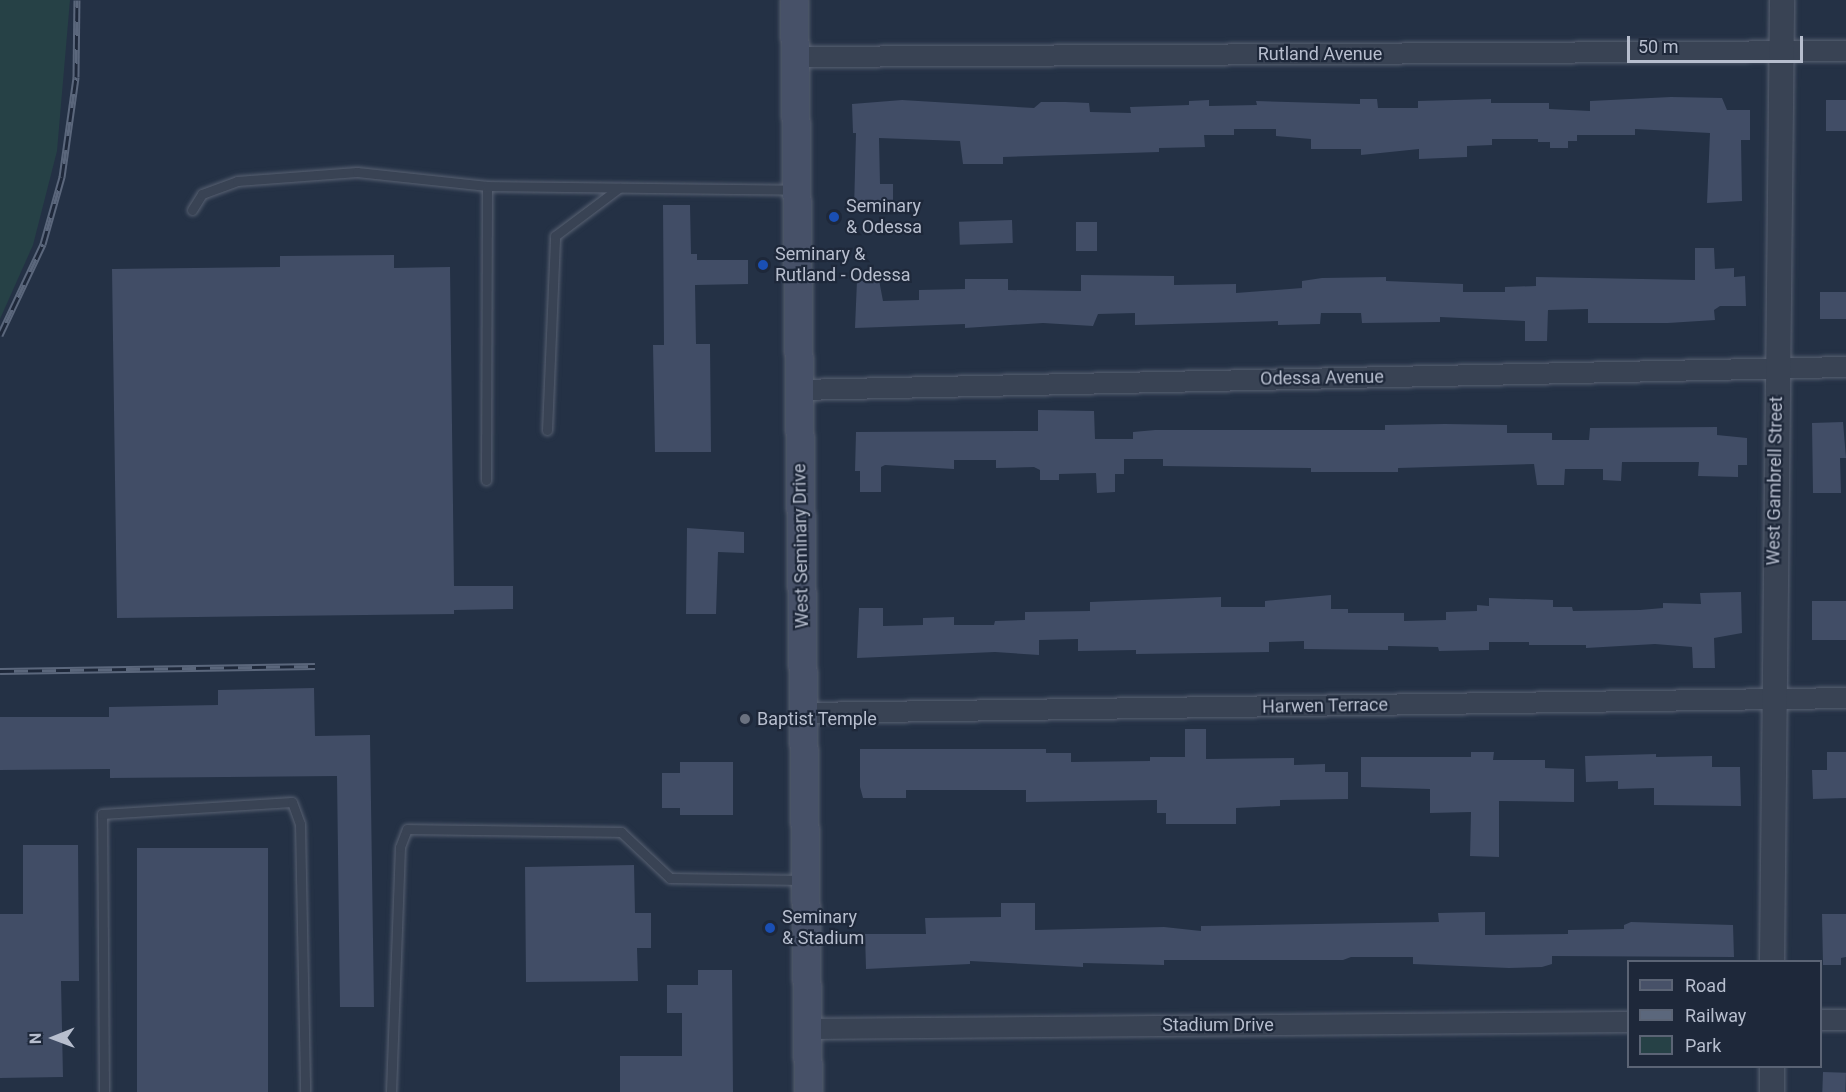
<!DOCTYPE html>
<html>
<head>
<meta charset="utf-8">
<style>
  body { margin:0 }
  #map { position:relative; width:1846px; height:1092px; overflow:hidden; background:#243145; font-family:Roboto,sans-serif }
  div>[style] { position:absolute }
  .green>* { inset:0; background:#264146 }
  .building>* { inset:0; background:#414d66; transform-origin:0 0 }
  .roads { filter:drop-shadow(0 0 2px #586172) drop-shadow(0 0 2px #586172) }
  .service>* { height:9px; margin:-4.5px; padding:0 4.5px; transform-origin:4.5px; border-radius:4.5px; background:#394354 }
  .minor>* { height:20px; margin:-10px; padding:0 10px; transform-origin:10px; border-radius:10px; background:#394354 }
  .tertiary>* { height:24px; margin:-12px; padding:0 12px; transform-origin:12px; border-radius:12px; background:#394354 }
  .secondary>* { height:27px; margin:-13.5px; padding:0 13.5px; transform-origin:13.5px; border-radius:13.5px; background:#475168 }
  .rail>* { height:7px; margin-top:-3.5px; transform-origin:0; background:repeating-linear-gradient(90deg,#1e283a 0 14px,#5b677c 0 28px); box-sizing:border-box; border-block:2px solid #5b677c }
  .dots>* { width:16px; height:16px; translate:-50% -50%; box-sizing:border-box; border:3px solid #1e283a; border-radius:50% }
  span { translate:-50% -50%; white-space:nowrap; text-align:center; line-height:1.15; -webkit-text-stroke:4.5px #1e283a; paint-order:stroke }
  .street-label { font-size:18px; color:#b7bece }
  .poi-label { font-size:18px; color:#b7bece }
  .left { translate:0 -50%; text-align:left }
  .legend { position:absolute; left:1627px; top:960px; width:195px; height:108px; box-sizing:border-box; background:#1e283a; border:2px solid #5b6475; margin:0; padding:8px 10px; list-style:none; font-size:18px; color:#b7bece }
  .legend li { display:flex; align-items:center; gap:12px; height:30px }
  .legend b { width:30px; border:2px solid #5b6475 }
  .north { position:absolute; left:24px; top:1008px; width:60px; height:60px; -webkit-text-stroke:4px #1e283a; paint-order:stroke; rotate:269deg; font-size:16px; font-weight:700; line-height:24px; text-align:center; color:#b7bece }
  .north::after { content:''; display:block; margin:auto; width:21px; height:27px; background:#b7bece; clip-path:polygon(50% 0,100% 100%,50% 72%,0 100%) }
  .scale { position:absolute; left:1627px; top:36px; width:176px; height:27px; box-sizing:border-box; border:3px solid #b7bece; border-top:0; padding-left:8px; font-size:18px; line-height:21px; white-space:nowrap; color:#b7bece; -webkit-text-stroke:4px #1e283a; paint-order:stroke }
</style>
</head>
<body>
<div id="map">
  <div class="green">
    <i style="clip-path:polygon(0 0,70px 0,57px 151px,33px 245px,0 319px)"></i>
  </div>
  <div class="building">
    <i style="clip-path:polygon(1671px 97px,1722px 98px,1727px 110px,1750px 110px,1750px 140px,1741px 140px,1742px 201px,1707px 203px,1710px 133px,1635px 129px,1635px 135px,1577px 135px,1577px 141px,1568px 141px,1568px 148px,1550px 148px,1550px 142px,1538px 142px,1538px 139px,1492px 139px,1492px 145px,1467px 146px,1467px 157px,1419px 159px,1419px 149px,1361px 155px,1361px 149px,1311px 149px,1311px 139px,1276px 136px,1276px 129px,1234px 129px,1234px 135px,1204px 135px,1205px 147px,1159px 148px,1159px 152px,1003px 157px,1003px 164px,963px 164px,960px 141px,879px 138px,880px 184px,893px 184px,893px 209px,854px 210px,856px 133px,853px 133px,852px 104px,902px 100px,1034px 108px,1041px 102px,1065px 102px,1089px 103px,1090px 112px,1131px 113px,1130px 107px,1189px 105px,1189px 101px,1209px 100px,1209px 106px,1257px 105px,1256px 101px,1360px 104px,1360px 99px,1377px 99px,1378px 108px,1418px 108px,1418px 101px,1491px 99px,1491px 103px,1549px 103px,1549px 109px,1590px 111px,1590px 101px)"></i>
    <i style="left:1846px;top:100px;width:31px;height:20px;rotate:90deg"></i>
    <i style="clip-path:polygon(663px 205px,690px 205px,691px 254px,697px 254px,697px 260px,748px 260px,748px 284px,695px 285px,696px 344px,710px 344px,711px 452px,655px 452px,653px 345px,664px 345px)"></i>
    <i style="left:1012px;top:220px;width:23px;height:53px;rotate:88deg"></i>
    <i style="left:1076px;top:222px;width:21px;height:29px"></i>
    <i style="clip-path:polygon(1695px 248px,1714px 248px,1715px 269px,1734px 268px,1734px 277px,1745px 276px,1746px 306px,1720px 306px,1714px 310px,1715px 320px,1668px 323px,1588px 323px,1588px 309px,1548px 310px,1547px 341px,1525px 341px,1525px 321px,1440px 317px,1440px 322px,1362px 323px,1361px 313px,1321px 313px,1320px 324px,1278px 325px,1278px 321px,1135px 325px,1135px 313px,1098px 314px,1093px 326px,1043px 323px,965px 328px,965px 324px,855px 328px,857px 280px,879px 280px,883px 301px,919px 300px,919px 290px,965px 289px,965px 279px,1008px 279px,1008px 290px,1081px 291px,1081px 275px,1174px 276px,1174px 285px,1236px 284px,1236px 293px,1302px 288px,1302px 281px,1322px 278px,1386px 277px,1386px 281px,1463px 284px,1463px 292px,1505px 292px,1505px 287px,1536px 286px,1536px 277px,1695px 280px)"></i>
    <i style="clip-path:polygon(394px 255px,394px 268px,450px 267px,454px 586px,513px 586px,513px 609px,454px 610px,454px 614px,117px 618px,112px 269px,280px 267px,280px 256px)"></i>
    <i style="left:1846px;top:292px;width:27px;height:26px;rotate:90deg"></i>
    <i style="clip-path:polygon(1038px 410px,1094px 411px,1095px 439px,1133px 439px,1133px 432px,1155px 430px,1385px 430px,1385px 425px,1445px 424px,1507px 425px,1507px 433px,1552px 433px,1552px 440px,1589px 440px,1590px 428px,1717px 427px,1717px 435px,1747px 438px,1747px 465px,1738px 465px,1738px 477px,1698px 476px,1699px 462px,1622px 462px,1621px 481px,1603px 480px,1603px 469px,1565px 469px,1564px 485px,1537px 485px,1534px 464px,1398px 468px,1398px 472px,1311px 472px,1311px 468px,1163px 466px,1163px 459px,1124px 459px,1124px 474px,1115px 474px,1115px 492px,1097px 493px,1096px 473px,1059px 474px,1059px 480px,1040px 480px,1040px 470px,1034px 467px,996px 468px,996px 460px,954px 460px,954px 469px,885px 465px,881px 467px,881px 492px,860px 492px,860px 471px,855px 471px,856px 432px,1038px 431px)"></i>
    <i style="clip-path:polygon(1843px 422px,1846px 458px,1840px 458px,1841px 493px,1813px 493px,1812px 423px)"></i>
    <i style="clip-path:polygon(687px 528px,744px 532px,744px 553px,718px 552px,716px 614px,686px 614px)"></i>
    <i style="clip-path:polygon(1741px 592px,1742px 633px,1714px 638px,1715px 668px,1693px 668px,1692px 647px,1655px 644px,1586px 648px,1586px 645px,1529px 645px,1529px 642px,1489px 642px,1489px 650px,1439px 651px,1438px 647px,1388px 646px,1388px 650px,1304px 649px,1304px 641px,1269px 642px,1269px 652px,1136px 654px,1136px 650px,1078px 651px,1078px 639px,1039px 640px,1039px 655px,995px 652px,857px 658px,859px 608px,883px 608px,883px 626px,923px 625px,923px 618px,954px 617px,954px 625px,994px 625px,995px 621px,1025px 620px,1025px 612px,1090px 611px,1090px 602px,1221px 597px,1221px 607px,1265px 607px,1265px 601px,1331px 595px,1331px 609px,1348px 609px,1348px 613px,1404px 613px,1404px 621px,1446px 620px,1446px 612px,1477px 611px,1477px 605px,1489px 606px,1489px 598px,1553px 600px,1553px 607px,1572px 607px,1573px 611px,1640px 610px,1663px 608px,1663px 603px,1701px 604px,1700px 593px)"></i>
    <i style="left:1812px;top:601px;width:34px;height:39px"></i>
    <i style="clip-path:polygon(314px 688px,315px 736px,370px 735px,374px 1007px,340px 1007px,337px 776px,110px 778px,110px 769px,0 770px,0 717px,109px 717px,109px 707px,218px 705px,218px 690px)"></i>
    <i style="clip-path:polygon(1185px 729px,1206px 729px,1206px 759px,1294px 758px,1294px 765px,1325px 764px,1325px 772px,1348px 772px,1348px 799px,1280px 800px,1280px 806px,1236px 808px,1236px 824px,1166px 824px,1166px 813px,1157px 813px,1157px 800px,1026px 802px,1026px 790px,906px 790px,906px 798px,863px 798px,860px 787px,860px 749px,1046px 749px,1046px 753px,1071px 753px,1071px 762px,1150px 761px,1150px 757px,1185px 757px)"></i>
    <i style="clip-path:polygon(1471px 752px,1494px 752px,1493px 760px,1545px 760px,1545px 768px,1574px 769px,1574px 802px,1499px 801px,1499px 857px,1470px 856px,1471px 812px,1430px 813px,1430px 789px,1361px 787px,1361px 757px,1471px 757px)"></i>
    <i style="clip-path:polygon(1827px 752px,1846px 752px,1846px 798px,1813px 799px,1812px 770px,1827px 770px)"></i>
    <i style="clip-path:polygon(1656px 754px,1656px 757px,1712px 756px,1712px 767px,1740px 767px,1741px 806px,1654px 805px,1654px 788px,1618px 789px,1618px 781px,1586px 782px,1585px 756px)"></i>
    <i style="clip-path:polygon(680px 762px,733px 762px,733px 815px,680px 815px,680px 808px,662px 808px,662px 773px,680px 773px)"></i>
    <i style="clip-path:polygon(23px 845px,78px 845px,79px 981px,61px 981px,63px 1077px,0 1078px,0 914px,23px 914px)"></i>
    <i style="left:137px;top:848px;width:131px;height:244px"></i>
    <i style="clip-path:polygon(634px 865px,635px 913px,651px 913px,651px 948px,637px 948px,638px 981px,526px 982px,525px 867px)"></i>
    <i style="clip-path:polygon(1001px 903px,1035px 903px,1035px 930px,1164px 927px,1201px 931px,1201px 926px,1439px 922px,1438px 913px,1485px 912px,1485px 935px,1568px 934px,1568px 930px,1624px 929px,1624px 925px,1631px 922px,1733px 925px,1734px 957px,1552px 956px,1552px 964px,1542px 967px,1509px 968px,1413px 964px,1413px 957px,1351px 957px,1343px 960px,1164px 960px,1164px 965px,1083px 963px,1083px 967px,970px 961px,970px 964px,866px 969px,865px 934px,926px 934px,925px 918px,1001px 917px)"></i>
    <i style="clip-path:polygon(1822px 914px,1846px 914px,1846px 957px,1841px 958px,1841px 965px,1823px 965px)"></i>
    <i style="clip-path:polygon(698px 970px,732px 970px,733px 1092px,620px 1092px,620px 1056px,682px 1056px,682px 1013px,667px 1013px,667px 985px,698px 985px)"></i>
    <i style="left:1823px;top:1072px;width:23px;height:20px;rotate:2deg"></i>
  </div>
  <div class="roads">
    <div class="service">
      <i style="left:192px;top:210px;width:19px;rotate:-58deg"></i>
      <i style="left:202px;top:194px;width:37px;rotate:-20deg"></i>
      <i style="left:237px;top:181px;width:120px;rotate:-4.3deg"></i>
      <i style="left:357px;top:172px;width:131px;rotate:6.1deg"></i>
      <i style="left:547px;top:430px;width:194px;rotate:-87.6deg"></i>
      <i style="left:555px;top:236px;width:80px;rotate:-36.9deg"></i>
      <i style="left:486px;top:480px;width:294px;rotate:-89.8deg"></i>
      <i style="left:487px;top:186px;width:307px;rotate:0.7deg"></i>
      <i style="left:104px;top:1092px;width:278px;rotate:-90.4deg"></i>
      <i style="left:102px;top:814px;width:190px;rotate:-3.6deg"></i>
      <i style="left:292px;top:802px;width:23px;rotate:70deg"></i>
      <i style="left:300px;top:824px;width:268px;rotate:88.9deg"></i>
      <i style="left:391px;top:1092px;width:245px;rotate:-87.9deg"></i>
      <i style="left:400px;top:847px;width:19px;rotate:-69deg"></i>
      <i style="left:407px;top:829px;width:214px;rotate:0.8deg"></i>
      <i style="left:621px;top:832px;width:67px;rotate:43.2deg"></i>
      <i style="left:670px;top:878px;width:133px;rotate:0.9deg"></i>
    </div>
    <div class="minor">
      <i style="left:795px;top:57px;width:1051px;rotate:-0.33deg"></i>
      <i style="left:799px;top:390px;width:1047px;rotate:-1.26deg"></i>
      <i style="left:803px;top:713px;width:1043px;rotate:-0.82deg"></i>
      <i style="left:1820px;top:1020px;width:26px"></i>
      <i style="left:807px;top:1029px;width:821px;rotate:-0.49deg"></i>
    </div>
    <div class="tertiary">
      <i style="left:1772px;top:962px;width:962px;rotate:-89.4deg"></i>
      <i style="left:1772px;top:1092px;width:26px;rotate:-90deg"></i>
    </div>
    <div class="secondary">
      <i style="left:794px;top:0;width:1092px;rotate:89.27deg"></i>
    </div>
  </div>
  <div class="rail">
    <i style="left:0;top:335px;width:101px;rotate:-64.7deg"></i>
    <i style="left:43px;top:244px;width:70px;rotate:-74.2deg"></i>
    <i style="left:62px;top:177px;width:101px;rotate:-82deg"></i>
    <i style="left:76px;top:77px;width:77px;rotate:-89.3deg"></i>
    <i style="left:0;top:671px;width:315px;rotate:-0.9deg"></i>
  </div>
  <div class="dots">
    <i style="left:834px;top:217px;background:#1a4fb4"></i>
    <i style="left:763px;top:265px;background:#1a4fb4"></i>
    <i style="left:745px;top:719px;background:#6b7280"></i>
    <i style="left:770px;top:928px;background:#1a4fb4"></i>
  </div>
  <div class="street-label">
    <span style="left:1320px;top:54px">Rutland Avenue</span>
    <span style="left:1322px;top:378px;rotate:-1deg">Odessa Avenue</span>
    <span style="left:1775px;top:481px;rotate:-89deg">West Gambrell Street</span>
    <span style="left:801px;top:546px;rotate:-91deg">West Seminary Drive</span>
    <span style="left:1325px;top:706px;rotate:-1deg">Harwen Terrace</span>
    <span style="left:1218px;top:1025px">Stadium Drive</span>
  </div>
  <div class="poi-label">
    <span class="left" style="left:846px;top:217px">Seminary<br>&amp; Odessa</span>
    <span class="left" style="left:775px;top:265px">Seminary &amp;<br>Rutland - Odessa</span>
    <span class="left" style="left:757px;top:719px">Baptist Temple</span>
    <span class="left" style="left:782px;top:928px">Seminary<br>&amp; Stadium</span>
  </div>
  <ul class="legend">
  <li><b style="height:8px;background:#475168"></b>Road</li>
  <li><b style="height:8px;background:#5b677c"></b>Railway</li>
  <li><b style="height:16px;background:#264146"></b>Park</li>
  </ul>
  <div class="north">N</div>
  <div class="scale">50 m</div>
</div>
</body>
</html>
